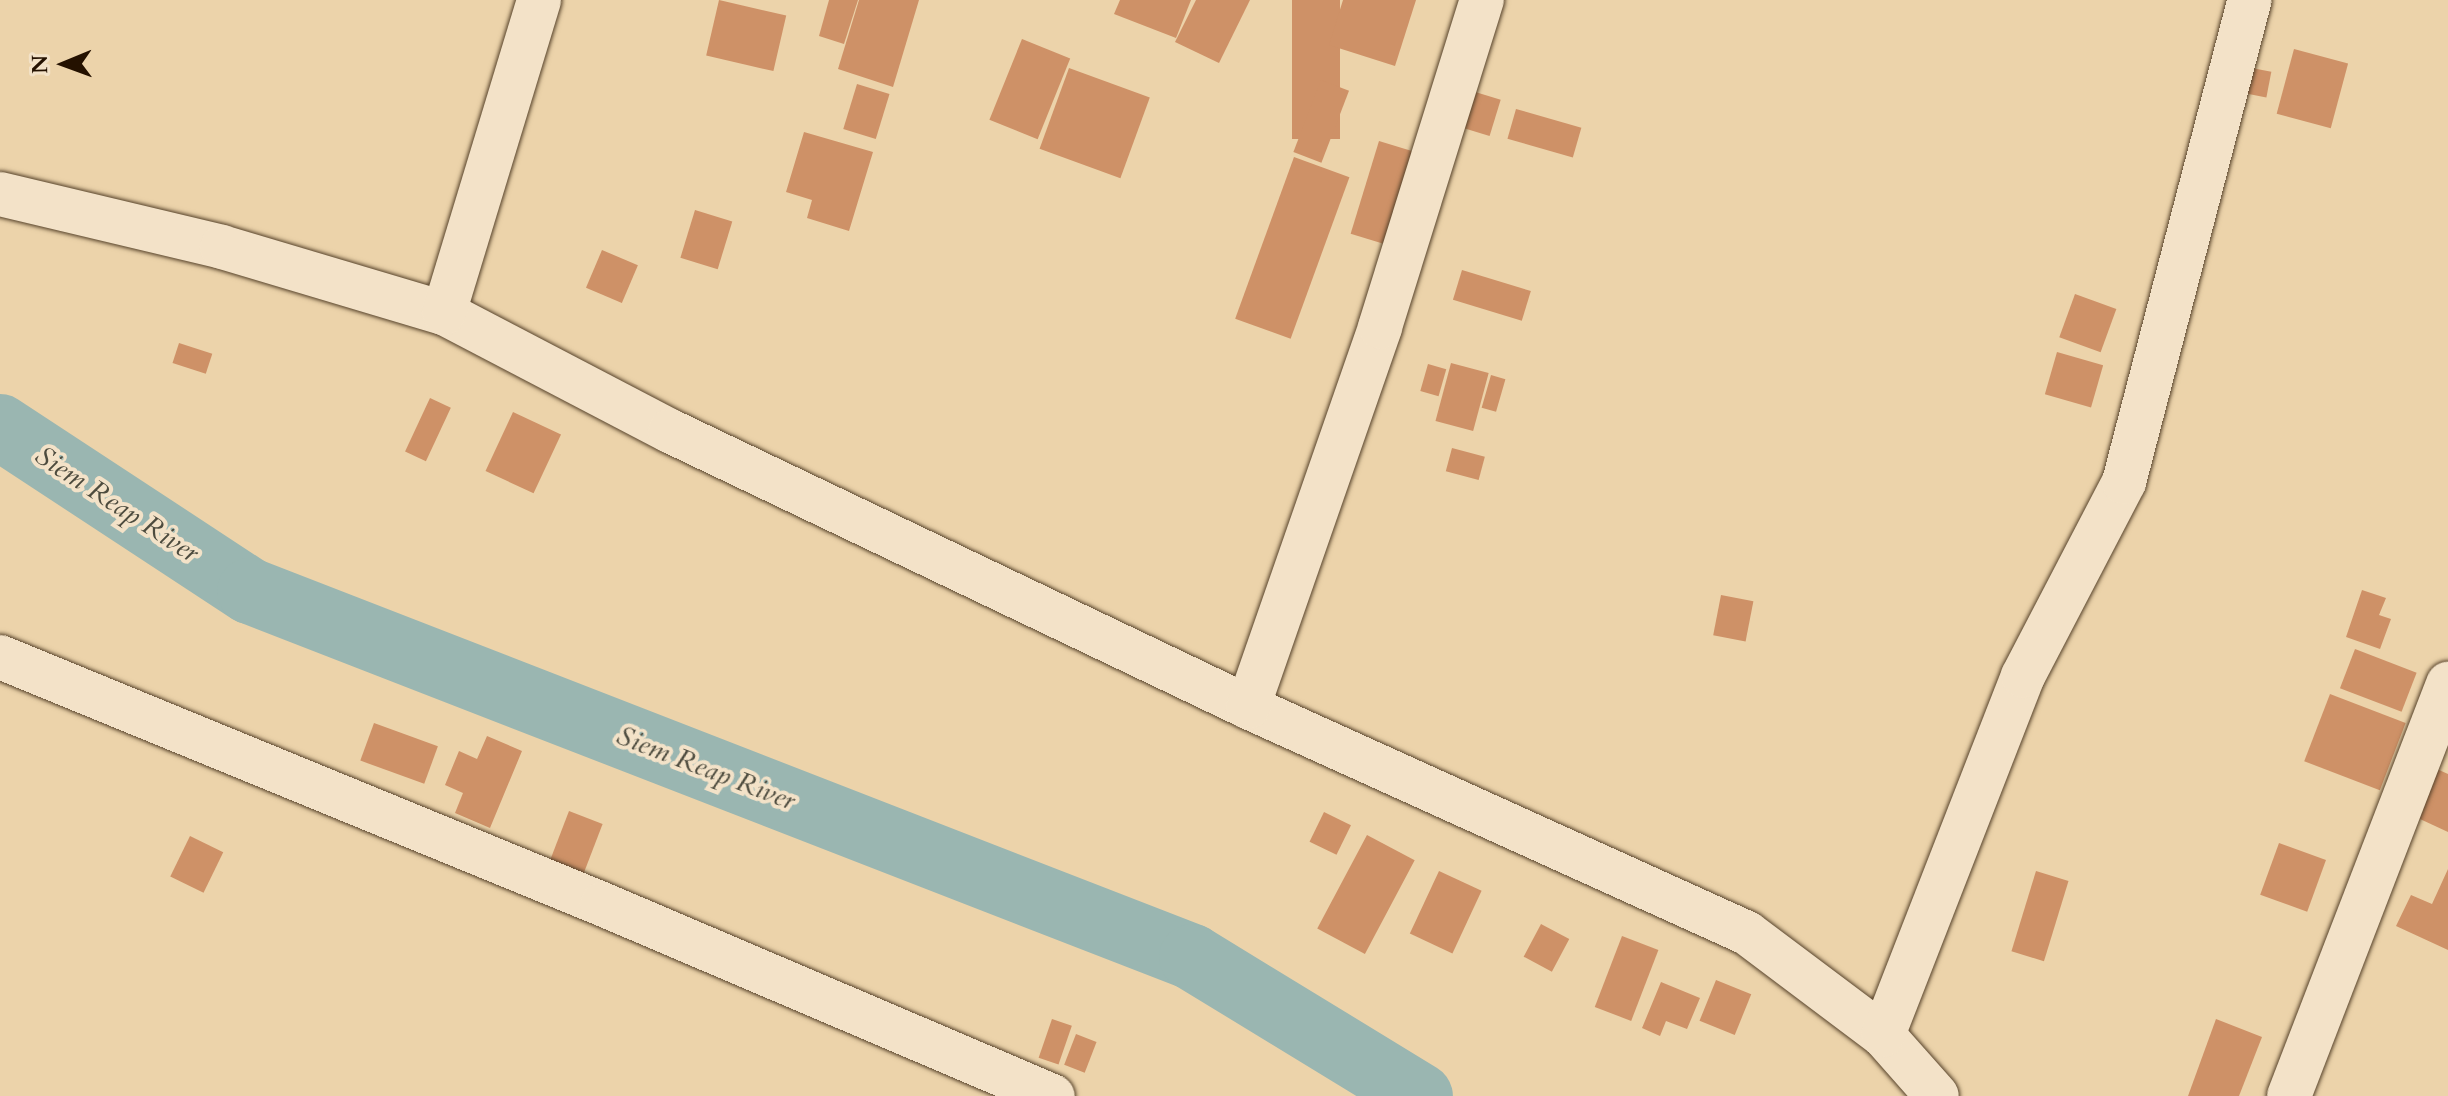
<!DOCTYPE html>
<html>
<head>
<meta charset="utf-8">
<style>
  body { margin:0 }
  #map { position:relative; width:2448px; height:1096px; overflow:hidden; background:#ecd3aa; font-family:Cardo,serif }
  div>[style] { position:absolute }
  .river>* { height:66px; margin:-33px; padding:0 33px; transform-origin:33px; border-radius:33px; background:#9ab6b1 }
  .building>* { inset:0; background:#ce9167; transform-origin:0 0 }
  .roads { filter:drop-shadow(0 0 2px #56422a) drop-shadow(0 0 2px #56422a) }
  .minor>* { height:44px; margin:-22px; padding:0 22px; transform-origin:22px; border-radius:22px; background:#f3e2c8 }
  span { translate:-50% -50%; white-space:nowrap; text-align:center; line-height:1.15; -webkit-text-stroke:8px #f3e2c8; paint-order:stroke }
  .water-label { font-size:28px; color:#4d4b3e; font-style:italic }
  .north { position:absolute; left:24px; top:24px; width:80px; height:80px; -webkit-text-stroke:6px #f3e2c8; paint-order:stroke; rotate:269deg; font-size:22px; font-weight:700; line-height:32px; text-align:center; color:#241100 }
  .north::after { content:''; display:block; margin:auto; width:28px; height:36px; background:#241100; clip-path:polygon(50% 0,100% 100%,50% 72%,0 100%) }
</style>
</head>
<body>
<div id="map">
  <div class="river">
    <i style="left:0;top:427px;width:299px;rotate:33.3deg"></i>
    <i style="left:250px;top:591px;width:1011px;rotate:21.23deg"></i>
    <i style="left:1192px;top:957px;width:267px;rotate:31.4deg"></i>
  </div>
  <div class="building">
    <i style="left:719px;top:0;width:69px;height:57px;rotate:13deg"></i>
    <i style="clip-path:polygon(829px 0,858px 0,844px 44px,819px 36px)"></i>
    <i style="clip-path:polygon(859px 0,919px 0,893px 87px,838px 69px)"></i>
    <i style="clip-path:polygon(1120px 0,1191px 0,1176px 38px,1114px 14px)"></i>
    <i style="clip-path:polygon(1196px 0,1250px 0,1219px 63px,1175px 42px)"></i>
    <i style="left:1292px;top:0;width:48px;height:139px"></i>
    <i style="clip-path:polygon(1343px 0,1416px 0,1395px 66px,1329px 45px)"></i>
    <i style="left:1022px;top:39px;width:52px;height:87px;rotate:22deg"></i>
    <i style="left:2294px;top:49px;width:56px;height:67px;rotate:15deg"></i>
    <i style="left:2236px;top:65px;width:36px;height:26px;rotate:11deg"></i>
    <i style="left:1069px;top:68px;width:86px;height:86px;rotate:20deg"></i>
    <i style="left:1321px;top:80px;width:30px;height:77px;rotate:21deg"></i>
    <i style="left:857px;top:84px;width:34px;height:47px;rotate:17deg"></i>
    <i style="left:1472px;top:91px;width:30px;height:38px;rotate:17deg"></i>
    <i style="left:1516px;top:109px;width:68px;height:31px;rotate:16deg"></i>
    <i style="clip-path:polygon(804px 132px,873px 152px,849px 231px,807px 218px,812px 200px,786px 192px)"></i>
    <i style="left:1379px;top:141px;width:42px;height:97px;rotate:17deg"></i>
    <i style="left:1294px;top:157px;width:59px;height:172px;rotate:20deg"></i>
    <i style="left:695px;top:210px;width:39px;height:50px;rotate:17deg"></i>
    <i style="left:602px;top:250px;width:39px;height:41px;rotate:23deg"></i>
    <i style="left:1462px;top:270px;width:72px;height:31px;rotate:17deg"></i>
    <i style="left:2075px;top:294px;width:44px;height:46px;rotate:20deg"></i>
    <i style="left:179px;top:343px;width:35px;height:21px;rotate:18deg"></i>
    <i style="left:2057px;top:352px;width:48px;height:44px;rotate:16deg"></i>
    <i style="left:1451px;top:363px;width:39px;height:60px;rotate:15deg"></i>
    <i style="left:1428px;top:364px;width:19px;height:28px;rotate:16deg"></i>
    <i style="left:1491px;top:375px;width:15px;height:34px;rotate:16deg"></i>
    <i style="left:430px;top:398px;width:23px;height:59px;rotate:25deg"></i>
    <i style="left:513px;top:412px;width:53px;height:65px;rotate:25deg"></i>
    <i style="left:1452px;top:448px;width:34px;height:24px;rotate:15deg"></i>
    <i style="clip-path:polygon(2362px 590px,2386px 598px,2379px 615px,2391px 619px,2380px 649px,2346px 637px)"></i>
    <i style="left:1721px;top:595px;width:33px;height:41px;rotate:11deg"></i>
    <i style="left:2355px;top:649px;width:66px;height:42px;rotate:21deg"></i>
    <i style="left:2330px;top:694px;width:81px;height:72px;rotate:21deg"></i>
    <i style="left:374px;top:723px;width:68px;height:40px;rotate:20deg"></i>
    <i style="clip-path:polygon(487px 736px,522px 751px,490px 828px,455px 813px,463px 793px,445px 785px,459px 751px,477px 759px)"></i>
    <i style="clip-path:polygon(2430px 766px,2448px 774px,2448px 832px,2407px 813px)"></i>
    <i style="left:569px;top:811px;width:36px;height:53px;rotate:21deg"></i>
    <i style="left:1324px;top:812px;width:30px;height:33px;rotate:26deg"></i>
    <i style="left:1367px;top:835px;width:54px;height:106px;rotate:28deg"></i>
    <i style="left:190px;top:836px;width:37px;height:45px;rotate:26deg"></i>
    <i style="left:2279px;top:843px;width:50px;height:55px;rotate:20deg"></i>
    <i style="clip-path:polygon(2448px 869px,2448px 950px,2396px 926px,2411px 895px,2432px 904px)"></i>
    <i style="left:1439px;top:871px;width:47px;height:69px;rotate:25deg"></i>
    <i style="left:2036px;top:871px;width:34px;height:84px;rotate:17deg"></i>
    <i style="left:1541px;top:924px;width:32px;height:37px;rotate:28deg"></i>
    <i style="left:1622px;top:936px;width:39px;height:76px;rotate:21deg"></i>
    <i style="left:1716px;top:980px;width:38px;height:44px;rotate:22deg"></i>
    <i style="clip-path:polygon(1661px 982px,1700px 998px,1687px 1029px,1666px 1021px,1660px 1036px,1642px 1028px)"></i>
    <i style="left:1052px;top:1019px;width:21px;height:41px;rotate:19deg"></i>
    <i style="clip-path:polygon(2216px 1019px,2262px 1037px,2239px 1096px,2188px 1096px)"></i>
    <i style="left:1076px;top:1034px;width:22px;height:33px;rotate:21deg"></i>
  </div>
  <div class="roads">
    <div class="minor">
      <i style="left:0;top:194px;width:228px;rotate:13.4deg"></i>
      <i style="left:222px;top:247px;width:232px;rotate:16.6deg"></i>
      <i style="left:444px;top:313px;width:255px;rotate:27.6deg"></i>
      <i style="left:670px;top:431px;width:641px;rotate:25.52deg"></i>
      <i style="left:1248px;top:707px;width:548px;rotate:24.37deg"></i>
      <i style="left:1747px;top:933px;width:170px;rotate:36.9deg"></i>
      <i style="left:1883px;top:1035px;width:81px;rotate:48.5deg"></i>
      <i style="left:444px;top:313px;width:327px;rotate:-73.1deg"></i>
      <i style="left:0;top:657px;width:651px;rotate:22.31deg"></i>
      <i style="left:602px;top:904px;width:490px;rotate:23.1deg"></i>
      <i style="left:1248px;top:707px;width:402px;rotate:-70.8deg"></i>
      <i style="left:1380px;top:327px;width:343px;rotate:-72.7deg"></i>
      <i style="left:1883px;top:1035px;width:385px;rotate:-68.7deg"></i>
      <i style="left:2023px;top:676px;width:219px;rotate:-62.5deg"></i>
      <i style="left:2124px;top:482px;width:498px;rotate:-75.4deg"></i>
      <i style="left:2289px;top:1096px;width:442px;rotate:-68.9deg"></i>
    </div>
  </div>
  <div class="water-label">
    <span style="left:117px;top:504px;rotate:33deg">Siem Reap River</span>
    <span style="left:706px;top:768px;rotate:21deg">Siem Reap River</span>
  </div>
  <div class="north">N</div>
</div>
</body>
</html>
